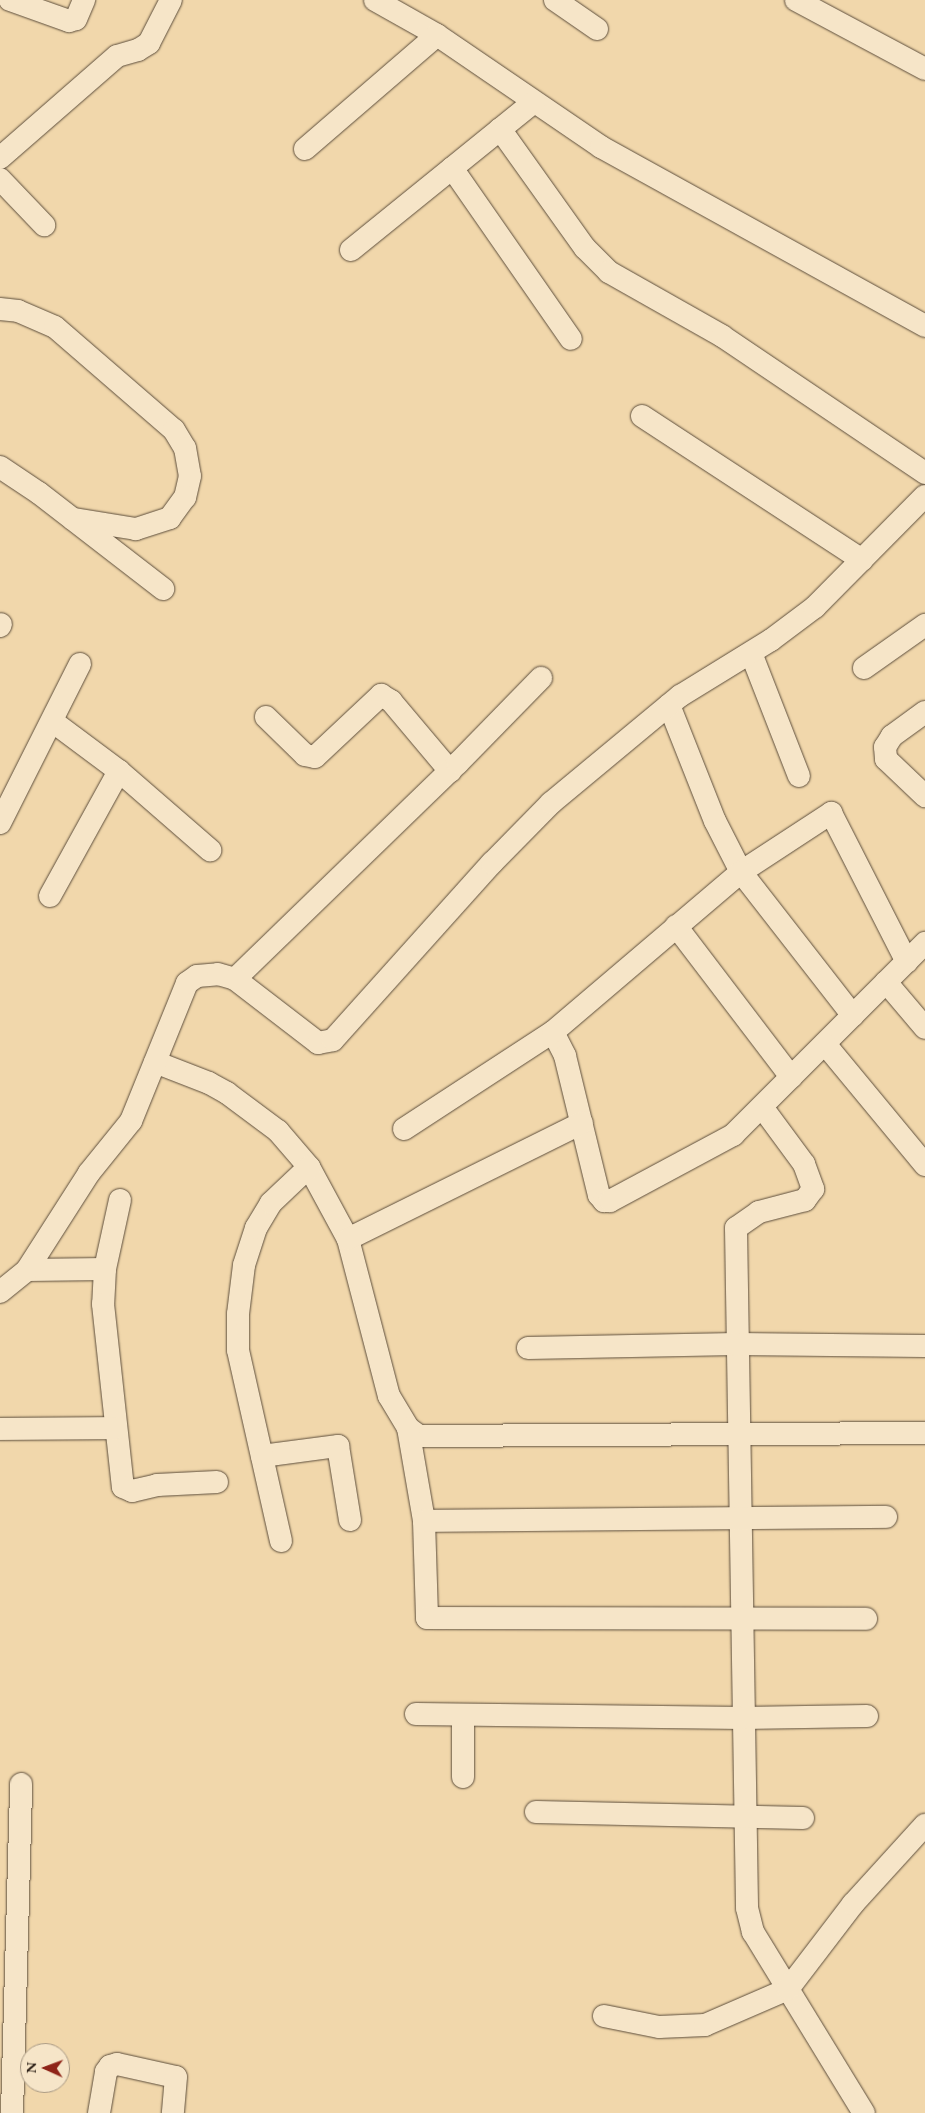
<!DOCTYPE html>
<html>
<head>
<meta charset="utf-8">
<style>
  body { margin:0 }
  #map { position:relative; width:925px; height:2113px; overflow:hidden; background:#f1d7ab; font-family:"EB Garamond",serif }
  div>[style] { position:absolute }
  .roads { filter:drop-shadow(0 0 1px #5d4e3c) drop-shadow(0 0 1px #5d4e3c) }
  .minor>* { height:22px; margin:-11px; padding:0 11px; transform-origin:11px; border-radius:11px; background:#f6e5c8 }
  span { translate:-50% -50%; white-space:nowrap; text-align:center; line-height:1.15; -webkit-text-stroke:5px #f6e5c8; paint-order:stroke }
  .north { position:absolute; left:20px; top:2043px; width:50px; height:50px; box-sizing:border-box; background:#f6e5c8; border:1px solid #a59681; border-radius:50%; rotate:272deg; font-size:14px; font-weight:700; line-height:20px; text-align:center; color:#2c2017 }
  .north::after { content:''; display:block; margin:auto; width:18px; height:22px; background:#8f2418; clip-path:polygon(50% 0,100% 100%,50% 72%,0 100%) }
</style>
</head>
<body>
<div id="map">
  <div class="roads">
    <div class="minor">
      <i style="left:10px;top:0;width:63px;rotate:19.6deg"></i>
      <i style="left:69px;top:21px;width:7px;rotate:-16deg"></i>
      <i style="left:76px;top:19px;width:21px;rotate:-67deg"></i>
      <i style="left:375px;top:0;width:71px;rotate:29.4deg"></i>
      <i style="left:437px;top:35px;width:199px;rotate:34.3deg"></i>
      <i style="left:601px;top:147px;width:370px;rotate:28.9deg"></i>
      <i style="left:555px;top:0;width:51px;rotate:34.6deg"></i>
      <i style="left:796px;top:0;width:146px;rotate:28.1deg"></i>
      <i style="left:500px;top:129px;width:146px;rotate:54.5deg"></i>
      <i style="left:585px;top:248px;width:34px;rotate:45deg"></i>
      <i style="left:609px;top:272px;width:130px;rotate:29.5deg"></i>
      <i style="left:722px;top:336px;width:245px;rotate:34deg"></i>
      <i style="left:305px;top:149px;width:174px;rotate:-40.8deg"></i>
      <i style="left:0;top:158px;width:155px;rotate:-41.1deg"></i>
      <i style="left:117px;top:56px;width:22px;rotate:-16deg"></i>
      <i style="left:138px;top:50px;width:13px;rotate:-32deg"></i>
      <i style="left:149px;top:43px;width:48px;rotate:-62.9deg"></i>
      <i style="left:452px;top:168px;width:208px;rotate:55.2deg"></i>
      <i style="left:0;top:179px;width:64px;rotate:46.3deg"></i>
      <i style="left:351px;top:250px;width:235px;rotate:-39deg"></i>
      <i style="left:0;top:309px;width:18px;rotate:6deg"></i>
      <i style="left:18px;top:311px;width:40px;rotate:23.4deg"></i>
      <i style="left:55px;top:327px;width:157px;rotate:40.9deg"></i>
      <i style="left:174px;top:430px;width:21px;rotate:59deg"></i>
      <i style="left:185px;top:448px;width:28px;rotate:80deg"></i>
      <i style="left:190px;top:476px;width:22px;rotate:103deg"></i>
      <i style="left:185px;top:497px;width:26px;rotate:126deg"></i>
      <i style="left:170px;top:518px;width:36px;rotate:162deg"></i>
      <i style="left:136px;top:529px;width:64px;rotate:-171deg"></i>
      <i style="left:642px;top:416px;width:263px;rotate:33.2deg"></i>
      <i style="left:0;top:467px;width:47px;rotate:33.7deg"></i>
      <i style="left:39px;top:493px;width:157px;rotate:37.7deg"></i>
      <i style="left:0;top:626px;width:2px;rotate:-63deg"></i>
      <i style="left:751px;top:653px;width:132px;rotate:68.7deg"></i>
      <i style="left:864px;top:668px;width:75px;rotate:-35.2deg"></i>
      <i style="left:669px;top:705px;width:125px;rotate:68.4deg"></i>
      <i style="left:715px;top:821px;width:57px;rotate:63deg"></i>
      <i style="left:741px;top:872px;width:108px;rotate:-33.2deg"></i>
      <i style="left:831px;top:813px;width:167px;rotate:63deg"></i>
      <i style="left:925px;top:712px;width:41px;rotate:144deg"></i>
      <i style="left:892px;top:736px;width:13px;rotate:122deg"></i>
      <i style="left:885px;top:747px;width:12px;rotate:85deg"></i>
      <i style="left:886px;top:759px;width:54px;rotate:43.5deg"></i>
      <i style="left:266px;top:717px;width:54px;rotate:44.3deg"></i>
      <i style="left:305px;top:755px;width:10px;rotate:11deg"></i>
      <i style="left:315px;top:757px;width:91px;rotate:-43.2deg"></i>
      <i style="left:381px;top:695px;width:12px;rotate:31deg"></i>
      <i style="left:391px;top:701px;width:92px;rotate:49.9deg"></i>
      <i style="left:52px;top:721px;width:84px;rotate:36.7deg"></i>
      <i style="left:119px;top:771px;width:121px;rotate:41deg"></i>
      <i style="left:0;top:823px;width:178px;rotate:-63.3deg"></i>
      <i style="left:50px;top:896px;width:143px;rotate:-61.1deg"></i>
      <i style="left:676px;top:926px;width:190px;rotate:52.7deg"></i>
      <i style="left:235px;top:979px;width:310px;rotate:-44.1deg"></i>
      <i style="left:458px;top:763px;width:119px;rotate:-45.7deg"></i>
      <i style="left:886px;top:982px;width:60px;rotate:49.7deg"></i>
      <i style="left:553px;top:1032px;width:27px;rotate:63deg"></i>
      <i style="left:565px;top:1056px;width:143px;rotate:76.3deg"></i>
      <i style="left:599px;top:1195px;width:8px;rotate:50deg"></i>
      <i style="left:604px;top:1201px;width:6px"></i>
      <i style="left:610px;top:1201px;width:140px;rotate:-28.2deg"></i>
      <i style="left:733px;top:1135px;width:272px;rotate:-45deg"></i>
      <i style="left:825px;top:1044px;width:157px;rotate:50.4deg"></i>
      <i style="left:155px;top:1062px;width:58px;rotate:21.3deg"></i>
      <i style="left:209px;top:1083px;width:21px;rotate:29deg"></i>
      <i style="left:227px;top:1093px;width:64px;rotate:36.7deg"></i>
      <i style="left:278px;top:1131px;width:48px;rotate:49.3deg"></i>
      <i style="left:309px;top:1167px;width:82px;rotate:61.6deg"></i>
      <i style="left:348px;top:1239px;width:162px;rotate:75.4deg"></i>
      <i style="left:389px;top:1396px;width:37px;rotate:59deg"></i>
      <i style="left:408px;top:1428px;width:14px;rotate:36deg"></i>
      <i style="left:419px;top:1436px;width:506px;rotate:-0.34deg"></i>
      <i style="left:762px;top:1107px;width:71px;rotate:53.6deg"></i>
      <i style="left:804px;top:1164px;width:27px;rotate:70deg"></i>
      <i style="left:813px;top:1189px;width:14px;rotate:126deg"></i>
      <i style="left:805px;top:1200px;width:48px;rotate:165.4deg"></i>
      <i style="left:759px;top:1212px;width:28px;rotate:145deg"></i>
      <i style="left:736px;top:1228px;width:680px;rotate:89.07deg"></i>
      <i style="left:747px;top:1908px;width:25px;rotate:76deg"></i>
      <i style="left:753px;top:1932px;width:212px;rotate:58.5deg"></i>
      <i style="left:404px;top:1129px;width:178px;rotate:-33.1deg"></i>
      <i style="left:553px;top:1032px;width:247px;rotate:-40.4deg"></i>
      <i style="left:741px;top:872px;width:182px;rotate:52.1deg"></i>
      <i style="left:120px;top:1200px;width:71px;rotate:102.3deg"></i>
      <i style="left:105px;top:1269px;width:35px;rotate:93deg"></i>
      <i style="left:103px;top:1304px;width:184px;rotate:83.8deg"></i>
      <i style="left:123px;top:1487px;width:10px;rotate:24deg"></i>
      <i style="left:132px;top:1491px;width:26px;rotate:-13deg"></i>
      <i style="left:157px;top:1485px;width:60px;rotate:-2.9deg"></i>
      <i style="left:348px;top:1239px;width:261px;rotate:-26.4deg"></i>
      <i style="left:27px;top:1270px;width:78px;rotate:-0.7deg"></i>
      <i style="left:0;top:1292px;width:35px;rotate:-39deg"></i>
      <i style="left:27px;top:1270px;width:115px;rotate:-57.4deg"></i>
      <i style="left:89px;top:1173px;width:67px;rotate:-51.1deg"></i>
      <i style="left:131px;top:1121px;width:149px;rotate:-67.9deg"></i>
      <i style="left:187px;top:983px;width:12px;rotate:-35deg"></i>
      <i style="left:197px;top:976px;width:21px;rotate:-5deg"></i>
      <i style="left:218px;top:974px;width:18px;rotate:16deg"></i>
      <i style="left:235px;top:979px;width:105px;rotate:37.6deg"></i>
      <i style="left:318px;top:1043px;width:15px;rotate:-11deg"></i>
      <i style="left:333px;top:1040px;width:238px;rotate:-48.1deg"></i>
      <i style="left:492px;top:863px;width:84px;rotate:-45.5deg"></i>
      <i style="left:551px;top:803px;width:168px;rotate:-39.7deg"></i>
      <i style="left:680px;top:696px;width:107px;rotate:-31.6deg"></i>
      <i style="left:771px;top:640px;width:55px;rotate:-36.9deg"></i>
      <i style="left:815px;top:607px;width:156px;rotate:-45.3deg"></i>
      <i style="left:528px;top:1348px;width:208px;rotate:-1.1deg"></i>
      <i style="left:736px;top:1344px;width:189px;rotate:0.6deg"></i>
      <i style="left:408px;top:1428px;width:94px;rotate:80.2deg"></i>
      <i style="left:424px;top:1521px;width:97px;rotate:88.2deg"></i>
      <i style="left:427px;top:1618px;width:439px;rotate:0.1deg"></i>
      <i style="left:0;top:1429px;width:116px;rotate:-0.5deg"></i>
      <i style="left:262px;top:1456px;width:77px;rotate:-7.5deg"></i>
      <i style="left:338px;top:1446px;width:75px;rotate:80.8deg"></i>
      <i style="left:424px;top:1521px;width:462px;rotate:-0.5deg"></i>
      <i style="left:281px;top:1541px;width:196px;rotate:-102.7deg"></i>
      <i style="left:238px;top:1350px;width:36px;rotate:-90deg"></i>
      <i style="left:238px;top:1314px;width:49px;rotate:-83deg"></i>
      <i style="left:244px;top:1265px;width:39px;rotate:-72deg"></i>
      <i style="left:256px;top:1228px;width:29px;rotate:-59deg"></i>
      <i style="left:271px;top:1203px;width:52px;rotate:-43.5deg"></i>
      <i style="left:416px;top:1714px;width:327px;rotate:0.7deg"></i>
      <i style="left:743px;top:1718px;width:124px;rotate:-0.9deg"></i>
      <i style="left:463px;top:1715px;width:62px;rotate:90deg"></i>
      <i style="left:536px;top:1812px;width:267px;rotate:1.3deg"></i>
      <i style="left:604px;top:2016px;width:56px;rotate:11.3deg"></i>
      <i style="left:659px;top:2027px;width:46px;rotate:-2.5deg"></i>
      <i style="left:705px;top:2025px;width:90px;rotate:-23.4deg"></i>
      <i style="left:788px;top:1989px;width:107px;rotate:-52.6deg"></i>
      <i style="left:853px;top:1904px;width:107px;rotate:-47.7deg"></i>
      <i style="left:12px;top:2113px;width:329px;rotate:-88.4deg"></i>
      <i style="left:99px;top:2113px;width:42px;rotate:-80.3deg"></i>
      <i style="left:106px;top:2072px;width:7px;rotate:-56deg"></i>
      <i style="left:110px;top:2066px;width:7px;rotate:-16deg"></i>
      <i style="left:117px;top:2064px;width:60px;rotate:12.4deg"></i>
      <i style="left:176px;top:2077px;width:36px;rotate:95deg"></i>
    </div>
  </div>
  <div class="north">N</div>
</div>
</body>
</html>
